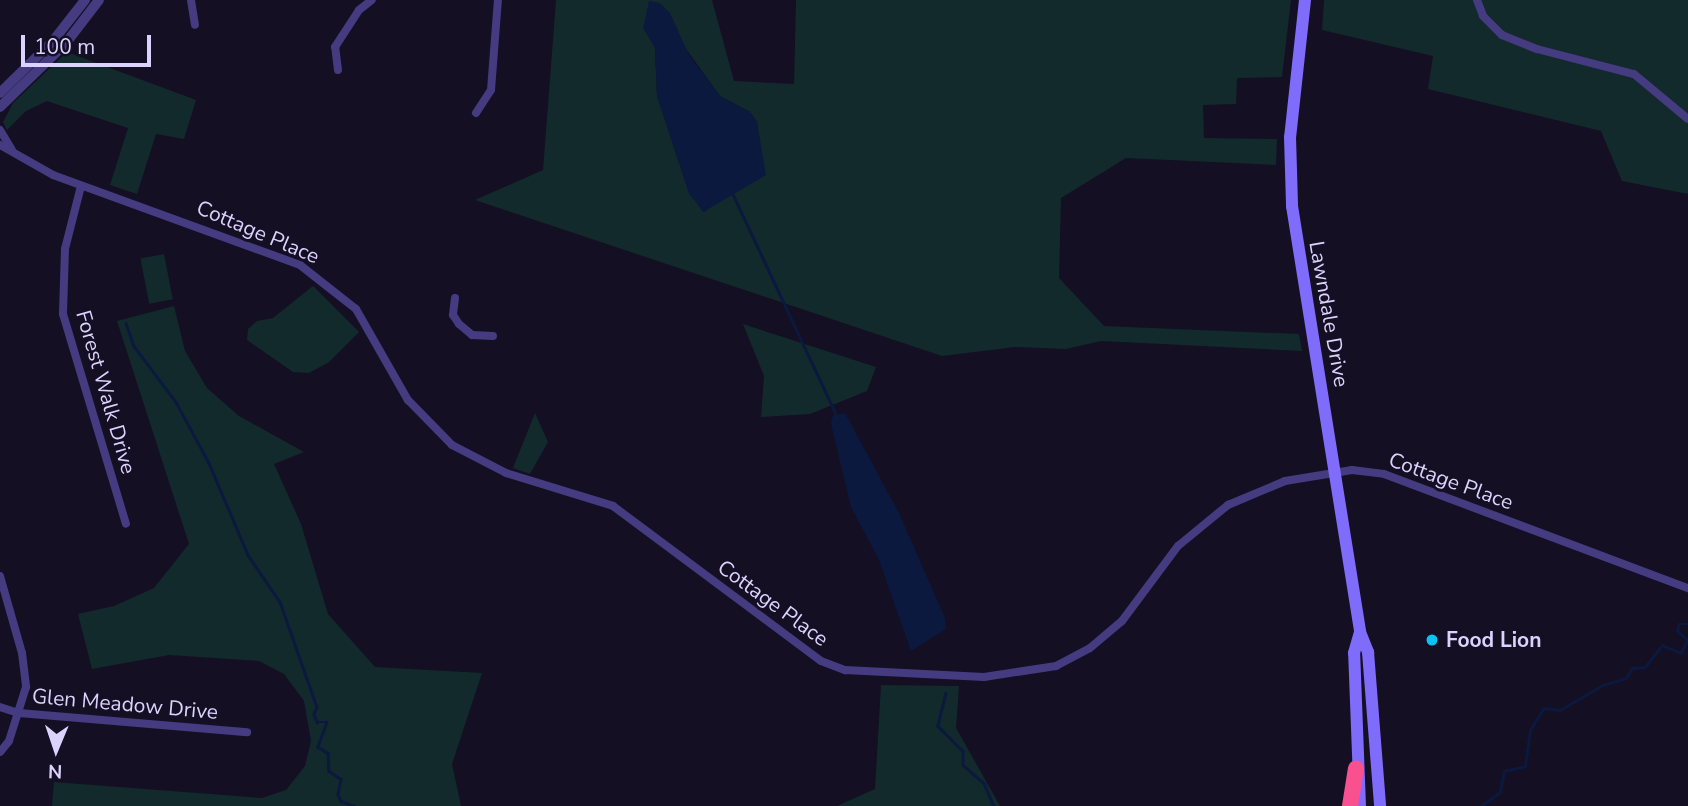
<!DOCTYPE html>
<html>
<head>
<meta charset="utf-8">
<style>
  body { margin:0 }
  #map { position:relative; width:1688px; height:806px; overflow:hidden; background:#140f23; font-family:"Nunito Sans",sans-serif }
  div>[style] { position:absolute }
  .green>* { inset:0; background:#122a2c; transform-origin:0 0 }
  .water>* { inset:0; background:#0b193f }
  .stream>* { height:2.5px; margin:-1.25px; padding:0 1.25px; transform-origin:1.25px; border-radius:1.25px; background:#0b193f }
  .minor>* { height:8px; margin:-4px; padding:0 4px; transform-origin:4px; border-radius:4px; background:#453b80 }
  .tertiary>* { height:10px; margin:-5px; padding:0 5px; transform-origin:5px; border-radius:5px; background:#453b80 }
  .secondary>* { height:12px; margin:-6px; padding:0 6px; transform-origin:6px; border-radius:6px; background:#7f6cfa }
  .motorway>* { height:16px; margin:-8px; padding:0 8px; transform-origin:8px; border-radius:8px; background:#f95190 }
  .dots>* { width:19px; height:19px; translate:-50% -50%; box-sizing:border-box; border:4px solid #140f23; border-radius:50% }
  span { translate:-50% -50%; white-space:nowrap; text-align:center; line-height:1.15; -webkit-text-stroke:6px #140f23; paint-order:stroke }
  .street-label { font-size:21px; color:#dbd2fd }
  .poi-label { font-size:21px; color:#dbd2fd; font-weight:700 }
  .left { translate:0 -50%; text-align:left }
  .north { position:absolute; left:21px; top:715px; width:70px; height:70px; -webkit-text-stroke:5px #140f23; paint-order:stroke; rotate:182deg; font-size:19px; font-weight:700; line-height:28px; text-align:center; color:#dbd2fd }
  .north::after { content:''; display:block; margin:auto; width:24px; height:32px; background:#dbd2fd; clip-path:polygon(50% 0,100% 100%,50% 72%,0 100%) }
  .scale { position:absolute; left:21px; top:35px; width:130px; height:32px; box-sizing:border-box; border:4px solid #dbd2fd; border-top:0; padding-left:9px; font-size:21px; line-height:24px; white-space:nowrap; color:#dbd2fd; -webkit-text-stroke:5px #140f23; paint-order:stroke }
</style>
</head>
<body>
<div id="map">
  <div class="green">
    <i style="clip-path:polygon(evenodd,556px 0,712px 0,734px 81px,794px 84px,796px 0,1291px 0,1282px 77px,1237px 78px,1236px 104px,1203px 105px,1204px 138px,1277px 139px,1276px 165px,1126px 158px,1061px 198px,1059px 278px,1104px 326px,1299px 334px,1302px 351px,1101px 341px,1066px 349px,1015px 347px,942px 356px,475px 200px,543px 170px,556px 0,681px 42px,720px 96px,750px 112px,757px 122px,762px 167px,704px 212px,689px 193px,657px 96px,655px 48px,681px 42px)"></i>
    <i style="clip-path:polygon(1324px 0,1688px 0,1688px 194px,1622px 181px,1601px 131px,1428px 89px,1433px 56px,1322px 30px)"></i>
    <i style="clip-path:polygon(67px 52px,196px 100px,184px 139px,156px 134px,137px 194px,110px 185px,128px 128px,47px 101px,26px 111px,7px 130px,3px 122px,13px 103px)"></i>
    <i style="left:164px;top:254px;width:46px;height:24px;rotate:79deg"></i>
    <i style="clip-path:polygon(313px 286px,359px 332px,329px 362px,309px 373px,293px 372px,247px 340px,248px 329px,257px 321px,273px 318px)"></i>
    <i style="clip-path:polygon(174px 306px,185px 351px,207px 388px,239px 416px,304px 452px,274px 464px,301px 524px,328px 614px,375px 667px,482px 673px,452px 764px,461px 806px,52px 806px,54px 782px,262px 798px,286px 790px,305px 766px,311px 741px,304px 701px,284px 674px,259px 661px,169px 655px,92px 669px,78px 614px,114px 606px,154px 588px,189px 544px,117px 321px)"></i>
    <i style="clip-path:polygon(743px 324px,876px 367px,867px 391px,810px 414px,761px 417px,764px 376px)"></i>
    <i style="clip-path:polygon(535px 413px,548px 442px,530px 474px,513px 468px)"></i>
    <i style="clip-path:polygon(881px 685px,959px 686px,956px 728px,1000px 806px,837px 806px,875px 789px)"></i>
  </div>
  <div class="water">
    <i style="clip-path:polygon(649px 1px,660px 3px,670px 13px,689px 55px,720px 96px,750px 112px,757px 122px,766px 175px,703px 212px,689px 193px,657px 96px,655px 48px,643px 28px)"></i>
    <i style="clip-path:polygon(845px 413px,899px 513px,945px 618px,946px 629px,911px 651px,879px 560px,851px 507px,831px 424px,833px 415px)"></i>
  </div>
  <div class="stream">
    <i style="left:732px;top:192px;width:245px;rotate:64.9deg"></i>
    <i style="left:126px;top:323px;width:24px;rotate:71deg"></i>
    <i style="left:134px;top:346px;width:70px;rotate:53.1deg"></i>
    <i style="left:176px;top:402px;width:69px;rotate:61.6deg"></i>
    <i style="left:209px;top:463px;width:100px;rotate:67deg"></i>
    <i style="left:248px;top:555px;width:57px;rotate:55.8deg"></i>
    <i style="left:280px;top:602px;width:111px;rotate:70.6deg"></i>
    <i style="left:317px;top:707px;width:8px;rotate:113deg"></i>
    <i style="left:314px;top:714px;width:9px;rotate:69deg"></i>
    <i style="left:317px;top:722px;width:10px"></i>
    <i style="left:327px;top:722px;width:27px;rotate:110deg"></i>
    <i style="left:318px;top:747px;width:12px;rotate:31deg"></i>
    <i style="left:328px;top:753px;width:18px;rotate:87deg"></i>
    <i style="left:329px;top:771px;width:14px;rotate:34deg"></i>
    <i style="left:341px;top:779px;width:15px;rotate:101deg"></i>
    <i style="left:338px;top:794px;width:8px;rotate:67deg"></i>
    <i style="left:341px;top:801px;width:14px;rotate:21deg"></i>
    <i style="left:946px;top:693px;width:34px;rotate:104deg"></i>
    <i style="left:938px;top:726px;width:35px;rotate:45deg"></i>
    <i style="left:963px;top:751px;width:14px;rotate:90deg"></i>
    <i style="left:963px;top:765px;width:28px;rotate:41deg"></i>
    <i style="left:984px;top:783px;width:25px;rotate:67deg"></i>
    <i style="left:1481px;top:806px;width:24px;rotate:-36deg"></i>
    <i style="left:1500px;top:792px;width:21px;rotate:-79deg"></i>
    <i style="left:1504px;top:771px;width:22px;rotate:-13deg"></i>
    <i style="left:1525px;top:766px;width:36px;rotate:-82deg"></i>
    <i style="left:1530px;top:730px;width:26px;rotate:-58deg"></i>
    <i style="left:1544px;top:708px;width:16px;rotate:7deg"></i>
    <i style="left:1560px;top:710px;width:50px;rotate:-30.2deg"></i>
    <i style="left:1603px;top:685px;width:24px;rotate:-17deg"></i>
    <i style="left:1626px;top:678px;width:12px;rotate:-59deg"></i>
    <i style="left:1632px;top:668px;width:13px;rotate:-4deg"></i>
    <i style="left:1645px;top:667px;width:28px;rotate:-52deg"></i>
    <i style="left:1662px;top:645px;width:21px;rotate:23deg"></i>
    <i style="left:1681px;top:653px;width:14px;rotate:-65deg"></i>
    <i style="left:1687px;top:640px;width:13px;rotate:-138deg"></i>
    <i style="left:1677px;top:631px;width:7px;rotate:-74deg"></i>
    <i style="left:1679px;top:624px;width:9px"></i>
  </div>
  <div class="minor">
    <i style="left:191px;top:0;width:25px;rotate:81deg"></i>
    <i style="left:1477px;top:0;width:17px;rotate:69deg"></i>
    <i style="left:1483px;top:16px;width:27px;rotate:45deg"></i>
    <i style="left:1502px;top:35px;width:38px;rotate:22deg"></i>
    <i style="left:1537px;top:49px;width:100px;rotate:14.5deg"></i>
    <i style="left:1634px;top:74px;width:70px;rotate:39.8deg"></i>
    <i style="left:338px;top:70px;width:23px;rotate:-97deg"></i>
    <i style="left:335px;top:47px;width:44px;rotate:-57deg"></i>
    <i style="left:359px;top:10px;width:16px;rotate:-38deg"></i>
    <i style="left:476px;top:113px;width:27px;rotate:-57deg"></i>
    <i style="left:491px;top:90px;width:90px;rotate:-85.6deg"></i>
    <i style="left:0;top:130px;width:23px;rotate:59deg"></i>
    <i style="left:0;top:145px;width:61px;rotate:29.5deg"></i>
    <i style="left:53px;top:175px;width:263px;rotate:20deg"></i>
    <i style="left:300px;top:265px;width:71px;rotate:38.2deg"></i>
    <i style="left:356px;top:309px;width:105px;rotate:60.3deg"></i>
    <i style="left:408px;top:400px;width:63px;rotate:45.6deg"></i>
    <i style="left:452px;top:445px;width:61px;rotate:27.4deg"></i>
    <i style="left:506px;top:473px;width:112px;rotate:17.1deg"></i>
    <i style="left:613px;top:506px;width:259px;rotate:36.7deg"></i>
    <i style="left:821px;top:661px;width:26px;rotate:21deg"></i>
    <i style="left:845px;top:670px;width:139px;rotate:2.9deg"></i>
    <i style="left:984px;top:677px;width:73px;rotate:-8.7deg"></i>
    <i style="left:1056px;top:666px;width:38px;rotate:-28deg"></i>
    <i style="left:1090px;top:648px;width:42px;rotate:-40.2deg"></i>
    <i style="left:1122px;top:621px;width:94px;rotate:-53.3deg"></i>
    <i style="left:1178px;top:546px;width:65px;rotate:-39.4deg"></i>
    <i style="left:1228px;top:505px;width:62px;rotate:-22.8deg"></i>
    <i style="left:1285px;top:481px;width:68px;rotate:-9.3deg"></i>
    <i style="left:1352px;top:470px;width:32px;rotate:7deg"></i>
    <i style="left:1384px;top:474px;width:325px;rotate:20.6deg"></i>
    <i style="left:81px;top:186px;width:65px;rotate:104.3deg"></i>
    <i style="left:65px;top:249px;width:65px;rotate:91.8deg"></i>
    <i style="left:63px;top:314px;width:219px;rotate:73.3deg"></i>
    <i style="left:455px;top:298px;width:17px;rotate:97deg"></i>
    <i style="left:453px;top:315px;width:11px;rotate:56deg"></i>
    <i style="left:459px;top:324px;width:17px;rotate:40deg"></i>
    <i style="left:472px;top:335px;width:21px;rotate:3deg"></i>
    <i style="left:0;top:576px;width:80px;rotate:74.1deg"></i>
    <i style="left:22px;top:653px;width:34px;rotate:83deg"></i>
    <i style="left:26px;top:687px;width:57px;rotate:107.5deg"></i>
    <i style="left:9px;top:741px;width:14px;rotate:129deg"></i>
    <i style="left:0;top:707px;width:20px;rotate:18deg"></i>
    <i style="left:19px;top:713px;width:229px;rotate:4.8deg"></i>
  </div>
  <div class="tertiary">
    <i style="left:0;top:93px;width:74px;rotate:-44.5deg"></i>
    <i style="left:53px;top:41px;width:52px;rotate:-52deg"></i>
    <i style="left:0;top:107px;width:92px;rotate:-44.1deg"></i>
    <i style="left:66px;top:43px;width:54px;rotate:-52.5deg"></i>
  </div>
  <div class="secondary">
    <i style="left:1305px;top:0;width:138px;rotate:96.2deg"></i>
    <i style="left:1290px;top:137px;width:69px;rotate:88.3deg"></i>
    <i style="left:1292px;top:206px;width:431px;rotate:80.9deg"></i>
    <i style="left:1360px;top:632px;width:22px;rotate:68deg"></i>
    <i style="left:1368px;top:652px;width:154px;rotate:85.5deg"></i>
    <i style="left:1360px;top:806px;width:153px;rotate:-92.2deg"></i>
    <i style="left:1354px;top:653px;width:22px;rotate:-74deg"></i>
  </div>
  <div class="motorway">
    <i style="left:1350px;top:806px;width:38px;rotate:-81deg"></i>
  </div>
  <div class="dots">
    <i style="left:1432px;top:640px;background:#08c3f3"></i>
  </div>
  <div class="street-label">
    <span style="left:258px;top:232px;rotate:23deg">Cottage Place</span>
    <span style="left:1329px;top:314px;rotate:80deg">Lawndale Drive</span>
    <span style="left:106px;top:392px;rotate:74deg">Forest Walk Drive</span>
    <span style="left:1451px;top:481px;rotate:20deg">Cottage Place</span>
    <span style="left:773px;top:603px;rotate:36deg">Cottage Place</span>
    <span style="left:125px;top:704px;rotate:5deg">Glen Meadow Drive</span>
  </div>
  <div class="poi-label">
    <span class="left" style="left:1446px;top:640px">Food Lion</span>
  </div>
  <div class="north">N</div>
  <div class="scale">100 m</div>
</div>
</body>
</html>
